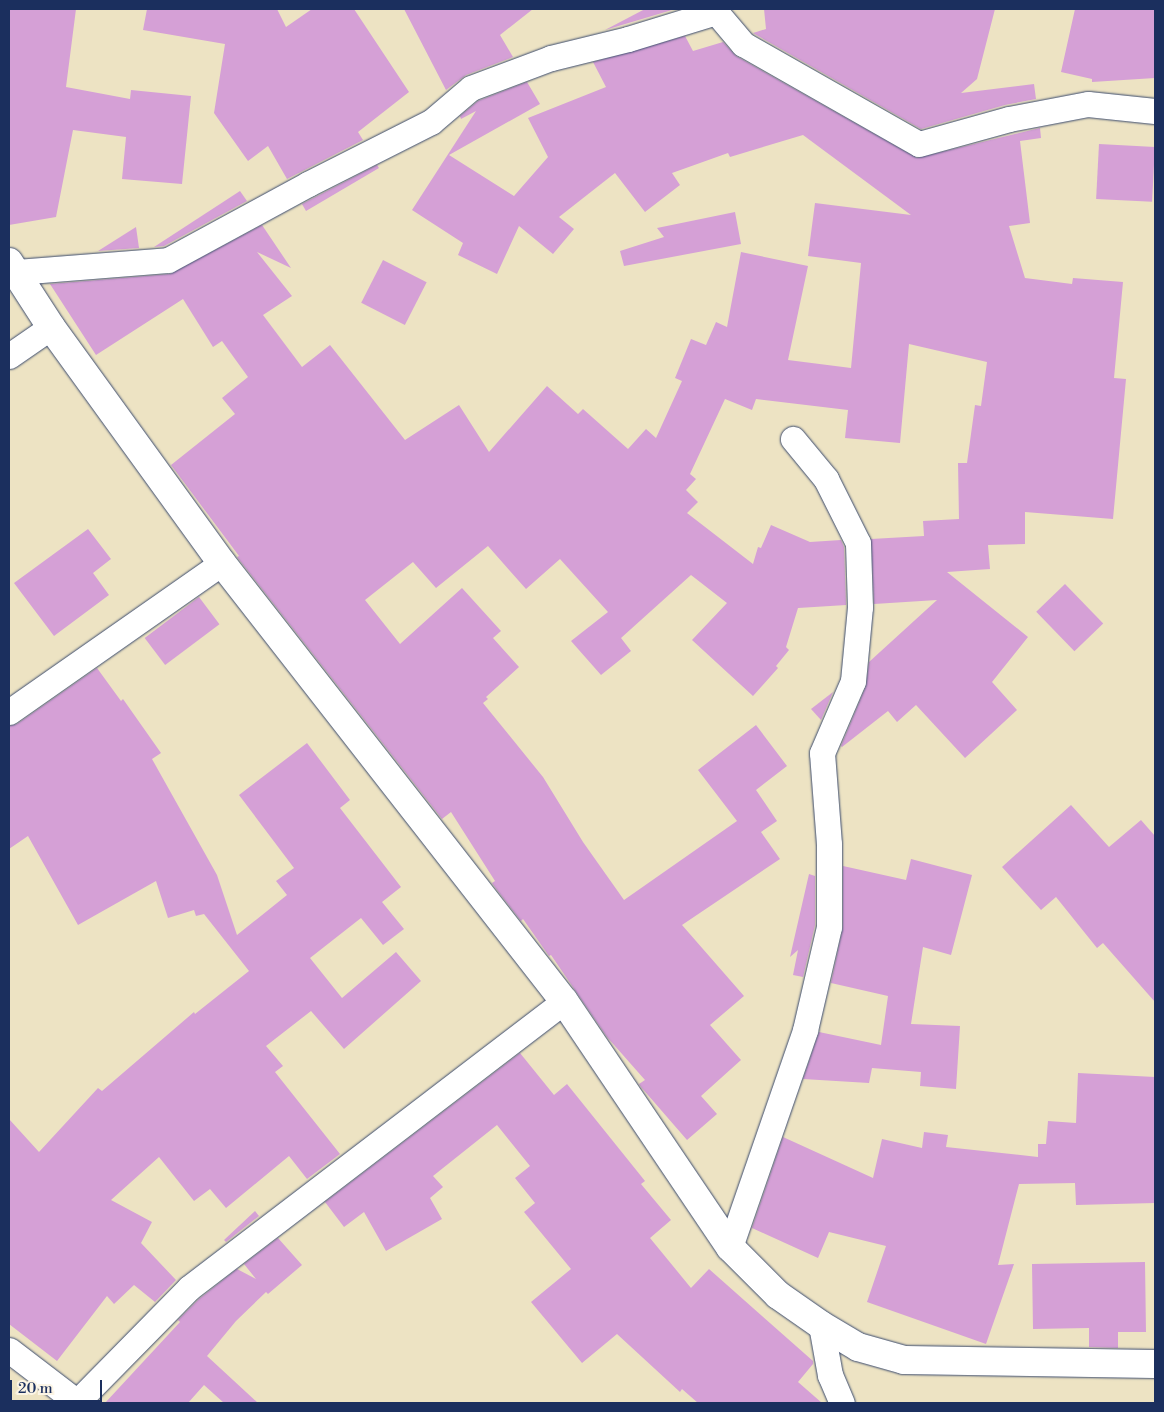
<!DOCTYPE html>
<html>
<head>
<meta charset="utf-8">
<style>
  body { margin:0 }
  #map { position:relative; width:1164px; height:1412px; overflow:hidden; background:#ede3c3; font-family:"Libre Bodoni",serif }
  div>[style] { position:absolute }
  .building>* { inset:0; background:#d5a0d6; transform-origin:0 0 }
  .roads { filter:drop-shadow(0 0 1px #3a4a6d) drop-shadow(0 0 1px #3a4a6d) }
  .street>* { height:25px; margin:-12.5px; padding:0 12.5px; transform-origin:12.5px; border-radius:12.5px; background:#fff }
  .secondary>* { height:28px; margin:-14px; padding:0 14px; transform-origin:14px; border-radius:14px; background:#fff }
  span { translate:-50% -50%; white-space:nowrap; text-align:center; line-height:1.15; -webkit-text-stroke:4px #fcf5e5; paint-order:stroke }
  .frame { position:absolute; inset:0; border:10px solid #1b2f5e; pointer-events:none }
  .scale { position:absolute; left:10px; top:1380px; width:92px; height:22px; box-sizing:border-box; border:2px solid #1b2f5e; border-top:0; padding-left:6px; font-size:15px; line-height:18px; white-space:nowrap; color:#1b2f5e; -webkit-text-stroke:4px #fcf5e5; paint-order:stroke }
</style>
</head>
<body>
<div id="map">
  <div class="building">
    <i style="clip-path:polygon(9px 9px,76px 9px,66px 87px,130px 99px,131px 90px,191px 96px,182px 184px,122px 179px,126px 137px,73px 130px,56px 217px,9px 225px)"></i>
    <i style="clip-path:polygon(147px 9px,277px 9px,286px 27px,312px 9px,354px 9px,409px 92px,358px 132px,363px 140px,287px 179px,268px 146px,248px 161px,214px 113px,225px 44px,143px 30px)"></i>
    <i style="clip-path:polygon(404px 9px,533px 9px,500px 35px,513px 57px,466px 75px,446px 90px)"></i>
    <i style="clip-path:polygon(645px 9px,672px 10px,605px 30px)"></i>
    <i style="clip-path:polygon(764px 9px,995px 9px,977px 79px,961px 93px,1034px 84px,1036px 99px,1005px 105px,921px 129px,753px 33px,766px 29px)"></i>
    <i style="clip-path:polygon(1075px 9px,1155px 9px,1155px 78px,1092px 82px,1092px 79px,1061px 72px)"></i>
    <i style="clip-path:polygon(685px 36px,693px 51px,723px 42px,736px 56px,917px 158px,1040px 128px,1041px 138px,1020px 141px,1030px 223px,1009px 226px,1025px 278px,1072px 284px,1073px 278px,1123px 282px,1114px 378px,1126px 379px,1113px 519px,1025px 512px,1025px 544px,988px 545px,990px 569px,947px 572px,1028px 637px,992px 682px,1017px 710px,965px 758px,916px 705px,897px 722px,888px 711px,842px 747px,841px 746px,866px 686px,869px 662px,937px 600px,874px 604px,871px 539px,924px 536px,923px 521px,959px 519px,958px 463px,967px 463px,975px 405px,981px 406px,987px 362px,909px 344px,900px 443px,845px 438px,848px 410px,756px 399px,752px 410px,725px 399px,690px 474px,696px 479px,686px 490px,698px 502px,687px 513px,753px 564px,758px 547px,761px 548px,771px 525px,810px 542px,841px 540px,844px 547px,846px 605px,798px 608px,786px 647px,789px 650px,776px 666px,778px 668px,753px 696px,692px 640px,727px 603px,691px 575px,621px 638px,631px 651px,601px 675px,571px 641px,608px 612px,560px 559px,526px 589px,488px 546px,436px 588px,413px 562px,365px 600px,400px 644px,462px 588px,501px 631px,493px 638px,519px 667px,486px 697px,488px 699px,483px 703px,543px 777px,583px 842px,624px 900px,737px 821px,698px 770px,756px 725px,787px 766px,756px 790px,777px 821px,761px 832px,780px 859px,682px 925px,744px 996px,710px 1025px,741px 1060px,701px 1096px,717px 1114px,687px 1140px,641px 1087px,639px 1084px,645px 1080px,607px 1037px,551px 955px,549px 956px,523px 919px,521px 921px,497px 890px,492px 883px,495px 881px,451px 812px,442px 819px,237px 557px,239px 556px,171px 465px,235px 414px,222px 398px,248px 377px,222px 341px,213px 347px,183px 299px,96px 355px,50px 284px,170px 274px,262px 225px,291px 268px,257px 252px,292px 296px,263px 315px,302px 367px,330px 345px,405px 440px,459px 405px,489px 452px,547px 386px,578px 414px,583px 409px,628px 449px,646px 429px,656px 438px,682px 381px,675px 378px,691px 339px,706px 345px,716px 322px,727px 327px,741px 252px,808px 266px,788px 360px,851px 368px,861px 263px,808px 256px,815px 203px,911px 215px,803px 135px,730px 157px,728px 153px,672px 173px,680px 185px,645px 212px,615px 173px,559px 217px,574px 229px,553px 254px,519px 226px,497px 274px,458px 255px,463px 243px,412px 210px,476px 111px,461px 119px,460px 116px,478px 101px,527px 82px,540px 104px,449px 155px,514px 196px,548px 157px,528px 118px,606px 87px,593px 62px)"></i>
    <i style="left:1099px;top:144px;width:56px;height:55px;rotate:3deg"></i>
    <i style="clip-path:polygon(377px 165px,379px 168px,306px 211px,302px 204px)"></i>
    <i style="clip-path:polygon(240px 191px,247px 201px,164px 246px,154px 247px)"></i>
    <i style="clip-path:polygon(735px 212px,741px 244px,624px 266px,620px 251px,664px 237px,657px 228px)"></i>
    <i style="clip-path:polygon(136px 227px,139px 248px,98px 251px)"></i>
    <i style="left:383px;top:260px;width:49px;height:48px;rotate:27deg"></i>
    <i style="clip-path:polygon(88px 529px,111px 559px,93px 573px,109px 595px,54px 636px,14px 583px)"></i>
    <i style="left:1065px;top:584px;width:55px;height:40px;rotate:46deg"></i>
    <i style="left:199px;top:597px;width:34px;height:68px;rotate:53deg"></i>
    <i style="clip-path:polygon(97px 668px,121px 701px,123px 699px,161px 753px,152px 759px,217px 875px,237px 935px,287px 895px,276px 881px,294px 868px,239px 795px,307px 743px,350px 800px,340px 808px,401px 887px,382px 902px,404px 929px,383px 945px,361px 918px,310px 958px,342px 998px,396px 952px,421px 981px,344px 1049px,311px 1011px,266px 1046px,283px 1066px,275px 1072px,340px 1154px,307px 1179px,289px 1156px,226px 1208px,210px 1189px,194px 1201px,159px 1157px,111px 1200px,152px 1222px,141px 1243px,176px 1280px,155px 1302px,134px 1285px,114px 1304px,107px 1296px,57px 1361px,9px 1324px,9px 1119px,39px 1152px,98px 1088px,102px 1091px,194px 1012px,195px 1014px,249px 971px,204px 914px,196px 916px,194px 910px,168px 918px,156px 881px,78px 925px,28px 836px,9px 849px,9px 726px,17px 724px)"></i>
    <i style="clip-path:polygon(833px 692px,821px 720px,811px 709px)"></i>
    <i style="clip-path:polygon(1071px 805px,1109px 847px,1141px 820px,1155px 836px,1155px 1002px,1103px 943px,1097px 948px,1056px 897px,1041px 910px,1002px 867px)"></i>
    <i style="clip-path:polygon(911px 859px,972px 875px,951px 955px,923px 947px,911px 1024px,960px 1026px,956px 1089px,920px 1086px,921px 1072px,872px 1068px,869px 1083px,803px 1079px,819px 1032px,881px 1045px,888px 996px,831px 983px,843px 927px,843px 866px,906px 880px)"></i>
    <i style="clip-path:polygon(809px 874px,815px 876px,815px 925px,803px 977px,793px 975px,798px 950px,790px 957px)"></i>
    <i style="clip-path:polygon(520px 1053px,554px 1095px,567px 1084px,645px 1181px,641px 1184px,671px 1220px,650px 1238px,691px 1288px,709px 1269px,813px 1361px,813px 1364px,798px 1382px,822px 1403px,698px 1403px,682px 1389px,680px 1392px,617px 1334px,582px 1363px,531px 1302px,571px 1269px,524px 1212px,535px 1203px,515px 1178px,530px 1166px,497px 1125px,433px 1176px,443px 1187px,430px 1198px,442px 1219px,386px 1251px,364px 1212px,344px 1227px,325px 1202px)"></i>
    <i style="clip-path:polygon(1078px 1073px,1155px 1077px,1155px 1203px,1076px 1205px,1075px 1183px,1019px 1184px,998px 1265px,1014px 1264px,986px 1344px,867px 1302px,886px 1246px,829px 1232px,818px 1258px,752px 1228px,783px 1137px,873px 1178px,882px 1139px,922px 1148px,924px 1132px,948px 1135px,946px 1147px,1038px 1157px,1038px 1144px,1046px 1144px,1048px 1121px,1076px 1123px)"></i>
    <i style="clip-path:polygon(255px 1211px,259px 1216px,226px 1242px,224px 1240px)"></i>
    <i style="clip-path:polygon(278px 1238px,302px 1265px,268px 1294px,266px 1292px,236px 1321px,207px 1356px,258px 1403px,224px 1403px,204px 1385px,188px 1403px,105px 1403px,180px 1322px,178px 1320px,199px 1299px,237px 1269px,256px 1279px,244px 1264px)"></i>
    <i style="clip-path:polygon(1145px 1262px,1146px 1332px,1118px 1332px,1118px 1348px,1089px 1347px,1089px 1328px,1033px 1329px,1032px 1264px)"></i>
  </div>
  <div class="roads">
    <div class="street">
      <i style="left:16px;top:272px;width:152px;rotate:-4.5deg"></i>
      <i style="left:168px;top:260px;width:159px;rotate:-28.5deg"></i>
      <i style="left:308px;top:184px;width:138px;rotate:-26.8deg"></i>
      <i style="left:431px;top:122px;width:52px;rotate:-40.4deg"></i>
      <i style="left:471px;top:88px;width:85px;rotate:-20.6deg"></i>
      <i style="left:551px;top:58px;width:79px;rotate:-13.9deg"></i>
      <i style="left:628px;top:39px;width:92px;rotate:-17.1deg"></i>
      <i style="left:716px;top:12px;width:42px;rotate:49.8deg"></i>
      <i style="left:743px;top:44px;width:202px;rotate:29.6deg"></i>
      <i style="left:919px;top:144px;width:93px;rotate:-15.5deg"></i>
      <i style="left:1009px;top:119px;width:80px;rotate:-10.8deg"></i>
      <i style="left:1088px;top:104px;width:67px;rotate:6deg"></i>
      <i style="left:9px;top:356px;width:51px;rotate:-34.6deg"></i>
      <i style="left:9px;top:712px;width:260px;rotate:-35deg"></i>
      <i style="left:730px;top:1247px;width:230px;rotate:-70.9deg"></i>
      <i style="left:805px;top:1030px;width:106px;rotate:-76.9deg"></i>
      <i style="left:829px;top:927px;width:83px;rotate:-90deg"></i>
      <i style="left:829px;top:844px;width:91px;rotate:-94.4deg"></i>
      <i style="left:822px;top:753px;width:78px;rotate:-66.7deg"></i>
      <i style="left:853px;top:681px;width:74px;rotate:-84.6deg"></i>
      <i style="left:860px;top:607px;width:64px;rotate:-91.8deg"></i>
      <i style="left:858px;top:543px;width:72px;rotate:-116.6deg"></i>
      <i style="left:826px;top:479px;width:52px;rotate:-129.5deg"></i>
      <i style="left:821px;top:1325px;width:51px;rotate:79.8deg"></i>
      <i style="left:830px;top:1375px;width:30px;rotate:67deg"></i>
      <i style="left:9px;top:1350px;width:86px;rotate:37.4deg"></i>
      <i style="left:76px;top:1403px;width:161px;rotate:-45.5deg"></i>
      <i style="left:189px;top:1288px;width:472px;rotate:-37.4deg"></i>
    </div>
    <div class="secondary">
      <i style="left:9px;top:262px;width:77px;rotate:57.1deg"></i>
      <i style="left:51px;top:327px;width:291px;rotate:54.1deg"></i>
      <i style="left:222px;top:563px;width:556px;rotate:52.02deg"></i>
      <i style="left:564px;top:1001px;width:297px;rotate:56deg"></i>
      <i style="left:730px;top:1247px;width:68px;rotate:45deg"></i>
      <i style="left:778px;top:1295px;width:52px;rotate:34.9deg"></i>
      <i style="left:821px;top:1325px;width:43px;rotate:30.7deg"></i>
      <i style="left:858px;top:1347px;width:48px;rotate:15.8deg"></i>
      <i style="left:904px;top:1360px;width:251px;rotate:0.9deg"></i>
    </div>
  </div>
  <div class="frame"></div>
  <div class="scale">20 m</div>
</div>
</body>
</html>
